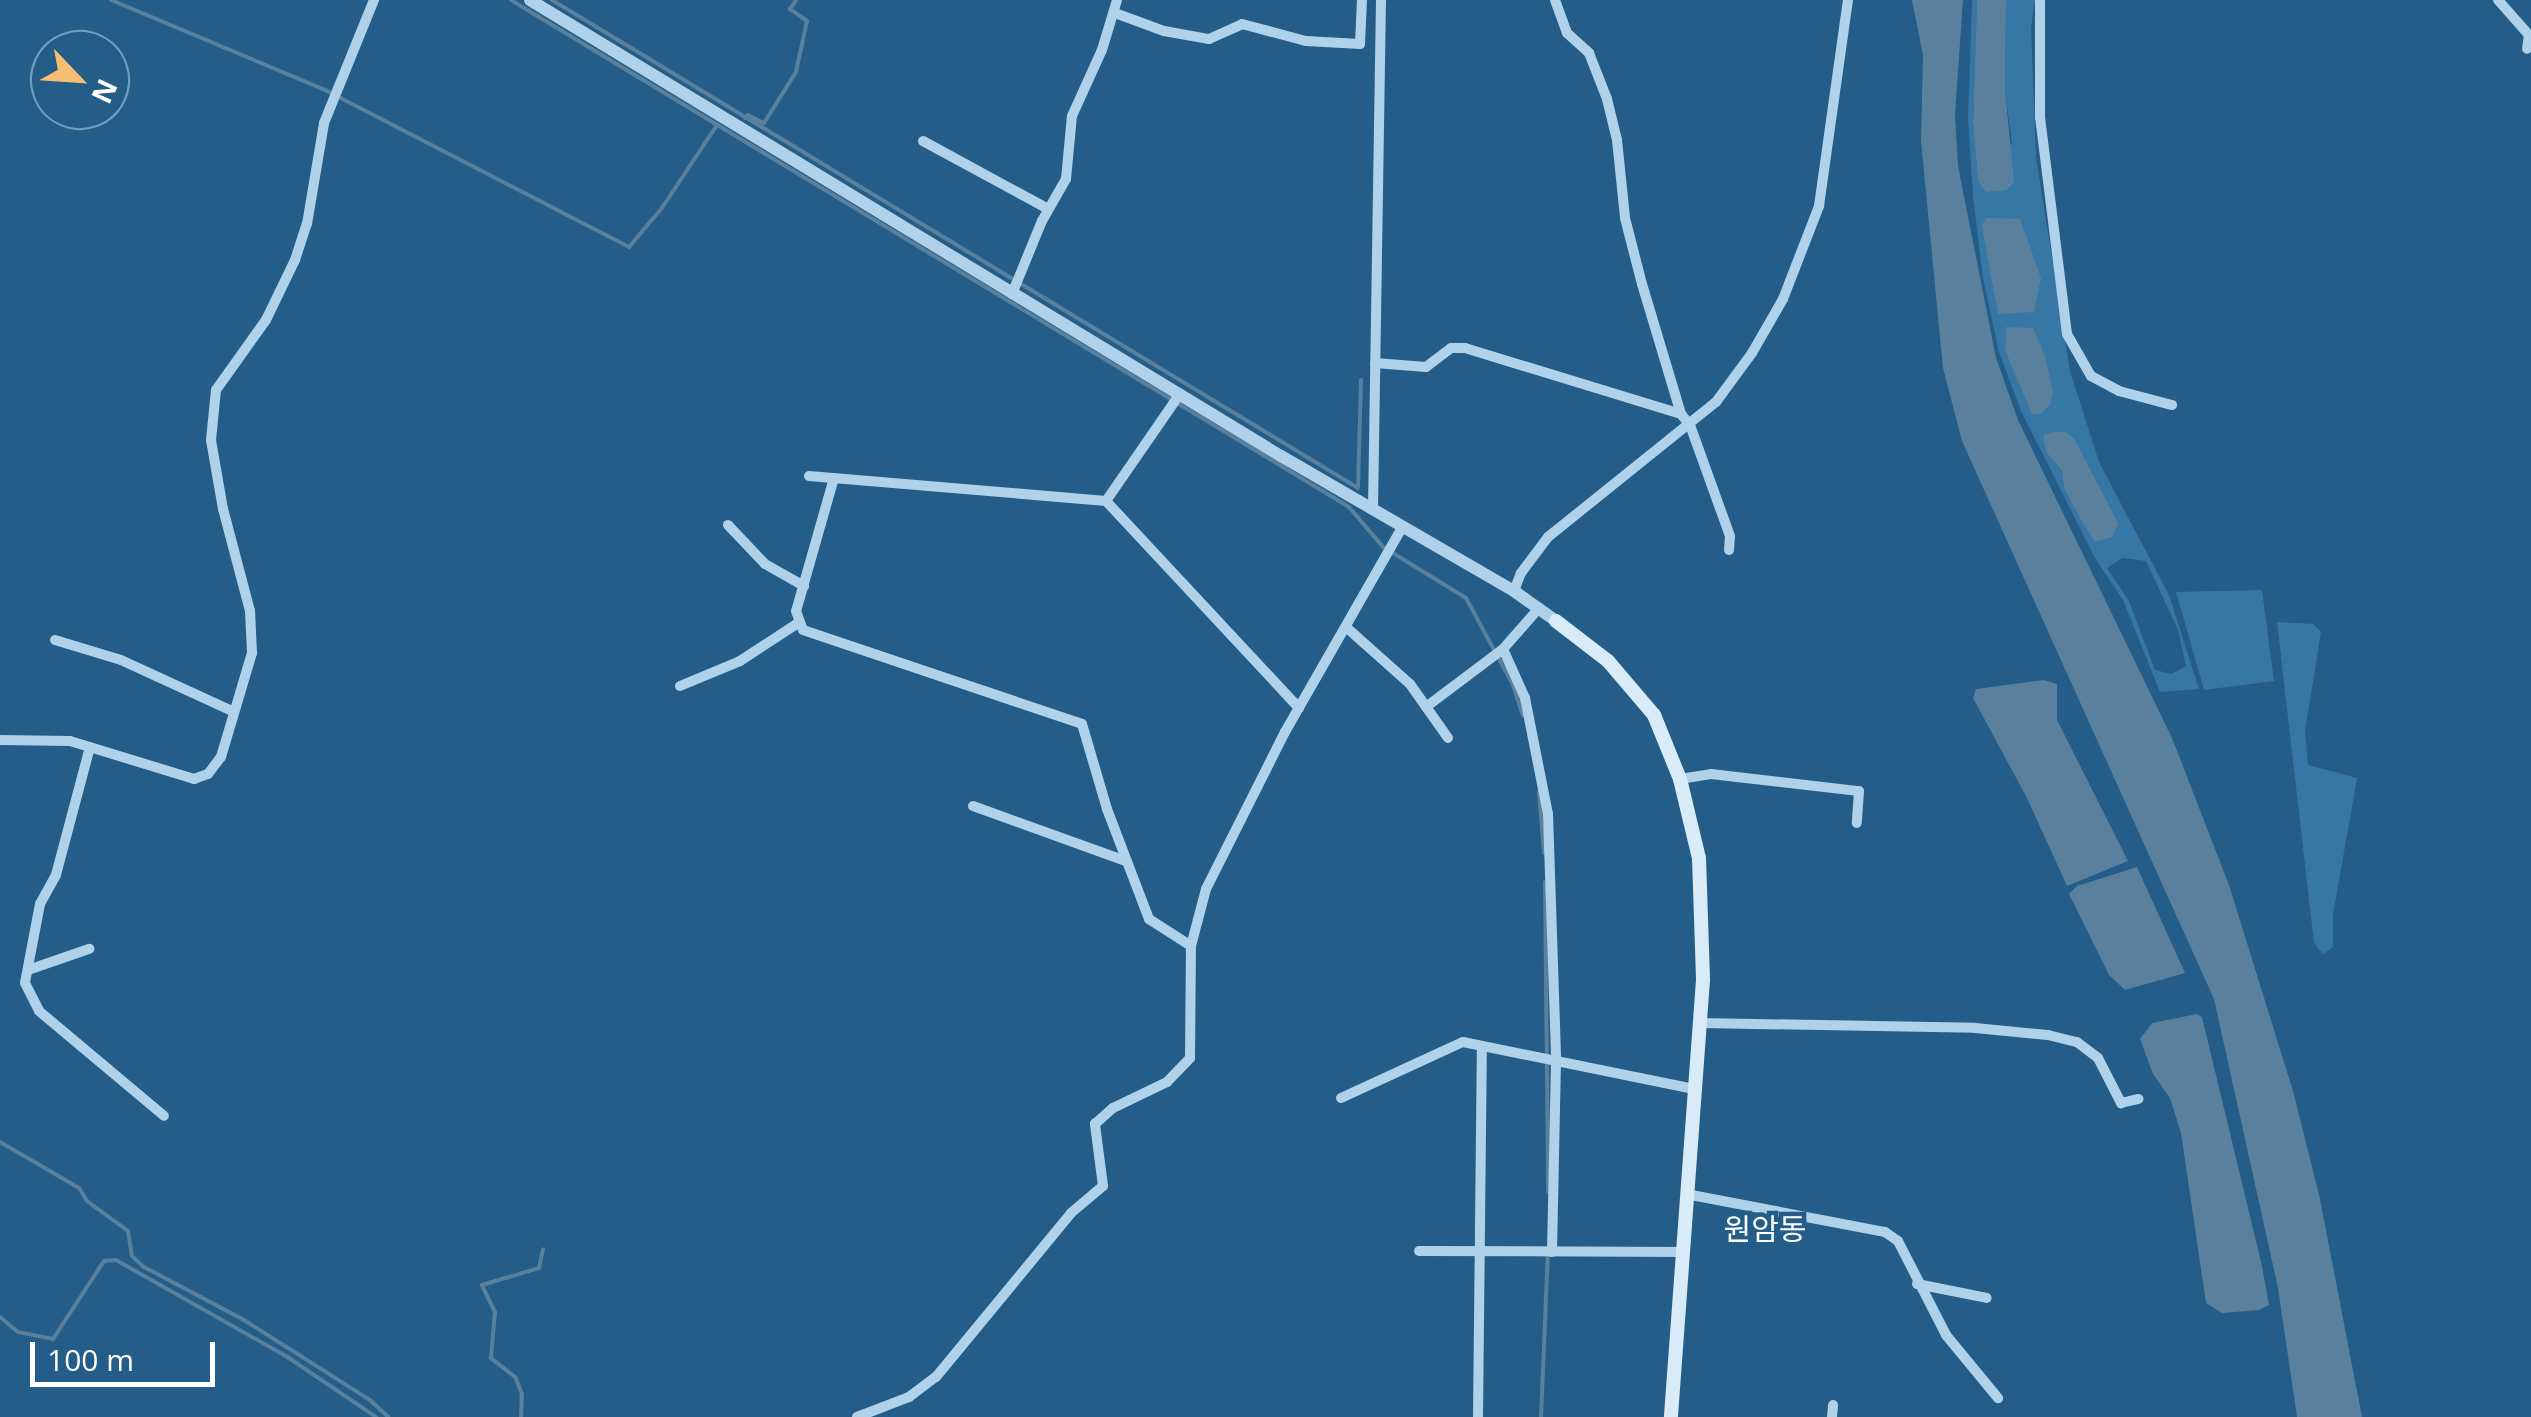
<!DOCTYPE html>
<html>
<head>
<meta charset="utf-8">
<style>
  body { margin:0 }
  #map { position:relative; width:2531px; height:1417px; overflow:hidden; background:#235d88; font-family:"Open Sans","Noto Sans KR",sans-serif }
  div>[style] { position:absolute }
  .green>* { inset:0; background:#3777a5 }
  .water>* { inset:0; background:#59819e }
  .stream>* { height:4px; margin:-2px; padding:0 2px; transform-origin:2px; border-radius:2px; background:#59819e }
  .minor>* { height:10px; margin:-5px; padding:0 5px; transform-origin:5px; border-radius:5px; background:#afd1ea }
  .tertiary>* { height:12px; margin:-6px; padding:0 6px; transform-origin:6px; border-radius:6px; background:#afd1ea }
  .secondary>* { height:14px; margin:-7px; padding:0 7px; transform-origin:7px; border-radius:7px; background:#daebf8 }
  span { translate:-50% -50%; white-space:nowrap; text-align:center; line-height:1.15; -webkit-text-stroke:9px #235d88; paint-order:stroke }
  .quarter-label { font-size:30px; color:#fff }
  .north { position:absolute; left:30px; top:30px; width:100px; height:100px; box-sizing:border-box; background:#235d88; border:2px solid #7b9eb8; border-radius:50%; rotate:115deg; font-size:28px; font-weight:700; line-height:40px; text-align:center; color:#fff }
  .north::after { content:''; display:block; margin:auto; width:35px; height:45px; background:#f5be72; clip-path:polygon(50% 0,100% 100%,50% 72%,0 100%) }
  .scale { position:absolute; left:30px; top:1342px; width:185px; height:45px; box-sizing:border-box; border:5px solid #fff; border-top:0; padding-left:12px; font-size:30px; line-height:35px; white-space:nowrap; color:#fff; -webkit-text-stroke:8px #235d88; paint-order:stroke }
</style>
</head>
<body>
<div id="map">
  <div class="green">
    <i style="clip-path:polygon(evenodd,1972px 0,1977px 0,1973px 123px,1978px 181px,2012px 143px,2005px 91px,2006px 0,2035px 0,2031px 27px,2036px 157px,2070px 371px,2099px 462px,2169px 595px,2199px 689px,2160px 692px,2123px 600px,2095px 558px,2021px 411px,1999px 352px,1983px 278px,1973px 196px,1968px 118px,1972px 0,2006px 327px,2039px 414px,2032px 413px,2005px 351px,2006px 327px,1972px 0,2044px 435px,2074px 438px,2117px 523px,2095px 542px,2064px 488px,2062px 471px,2046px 452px,2044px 435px,1972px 0,2122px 558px,2146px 561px,2178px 630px,2186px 666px,2171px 674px,2155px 670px,2129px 601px,2107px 568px,2122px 558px)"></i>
    <i style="clip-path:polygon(2262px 590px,2274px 681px,2204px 690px,2176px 592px)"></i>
    <i style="clip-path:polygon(2277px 622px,2313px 624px,2321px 632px,2305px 731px,2308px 765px,2357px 778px,2333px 915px,2333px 947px,2323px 954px,2314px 943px)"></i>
  </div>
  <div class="water">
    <i style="clip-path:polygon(1912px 0,1963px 0,1955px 115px,1958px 166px,1996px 358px,2018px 420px,2172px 738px,2229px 885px,2293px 1091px,2320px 1199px,2362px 1417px,2297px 1417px,2278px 1288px,2214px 999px,1962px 441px,1943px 368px,1921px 141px,1923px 55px)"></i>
    <i style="clip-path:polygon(1977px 0,2006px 0,2005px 90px,2014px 182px,2006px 190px,1986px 192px,1978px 181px,1973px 123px)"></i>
    <i style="clip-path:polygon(1986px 218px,2020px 219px,2041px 278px,2034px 312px,1998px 314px,1982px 226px)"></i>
    <i style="clip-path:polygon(2006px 327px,2033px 328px,2045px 356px,2053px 392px,2050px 405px,2040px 414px,2032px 414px,2005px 351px)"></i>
    <i style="clip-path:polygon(2053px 432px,2065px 432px,2074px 438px,2118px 523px,2112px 537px,2095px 542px,2085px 527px,2064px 488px,2062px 471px,2046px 452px,2043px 435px)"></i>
    <i style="clip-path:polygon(2044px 680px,2057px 684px,2057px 720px,2128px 861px,2067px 886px,2027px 798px,1973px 698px,1976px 689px)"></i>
    <i style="clip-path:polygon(2137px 867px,2185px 973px,2125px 990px,2109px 975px,2069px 894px,2077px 886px)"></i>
    <i style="clip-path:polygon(2197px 1014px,2202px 1017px,2262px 1266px,2269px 1305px,2259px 1310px,2222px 1313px,2206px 1303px,2181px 1133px,2170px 1098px,2153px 1074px,2140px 1039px,2152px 1023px)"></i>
  </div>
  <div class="stream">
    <i style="left:111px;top:0;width:234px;rotate:22.8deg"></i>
    <i style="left:327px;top:91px;width:340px;rotate:27.3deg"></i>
    <i style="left:629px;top:247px;width:51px;rotate:-49.8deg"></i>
    <i style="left:662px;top:208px;width:100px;rotate:-56.5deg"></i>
    <i style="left:511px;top:0;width:979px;rotate:31.17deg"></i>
    <i style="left:1349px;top:507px;width:52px;rotate:49.6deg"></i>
    <i style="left:1383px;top:547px;width:97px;rotate:31.6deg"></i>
    <i style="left:1466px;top:598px;width:99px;rotate:61.6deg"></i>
    <i style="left:1513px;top:685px;width:32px;rotate:72deg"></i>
    <i style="left:552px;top:0;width:942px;rotate:31.19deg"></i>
    <i style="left:1358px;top:488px;width:108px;rotate:-88.4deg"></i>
    <i style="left:745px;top:118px;width:4px;rotate:-45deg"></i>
    <i style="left:748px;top:115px;width:18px;rotate:27deg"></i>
    <i style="left:764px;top:123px;width:60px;rotate:-57.9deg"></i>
    <i style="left:796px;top:72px;width:52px;rotate:-77.8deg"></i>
    <i style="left:807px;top:21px;width:21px;rotate:-145deg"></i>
    <i style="left:790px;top:9px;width:11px;rotate:-56deg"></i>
    <i style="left:1539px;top:792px;width:61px;rotate:85.3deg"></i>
    <i style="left:1545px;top:882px;width:310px;rotate:89.4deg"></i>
    <i style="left:0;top:1142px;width:91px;rotate:30.2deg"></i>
    <i style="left:79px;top:1188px;width:15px;rotate:58deg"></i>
    <i style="left:87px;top:1201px;width:51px;rotate:36.2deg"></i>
    <i style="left:128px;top:1231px;width:25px;rotate:81deg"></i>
    <i style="left:132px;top:1256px;width:16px;rotate:43deg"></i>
    <i style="left:144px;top:1267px;width:113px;rotate:27.9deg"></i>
    <i style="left:244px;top:1320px;width:149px;rotate:32.4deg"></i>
    <i style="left:370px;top:1400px;width:25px;rotate:43deg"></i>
    <i style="left:0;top:1317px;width:23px;rotate:40deg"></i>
    <i style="left:18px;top:1332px;width:36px;rotate:11deg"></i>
    <i style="left:53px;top:1339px;width:93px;rotate:-56.8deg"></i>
    <i style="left:104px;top:1261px;width:12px;rotate:-5deg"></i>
    <i style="left:116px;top:1260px;width:195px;rotate:29.5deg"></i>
    <i style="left:286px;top:1356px;width:109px;rotate:34.1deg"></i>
    <i style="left:521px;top:1417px;width:23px;rotate:-88deg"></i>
    <i style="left:522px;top:1394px;width:18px;rotate:-112deg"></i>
    <i style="left:515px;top:1377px;width:31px;rotate:-142deg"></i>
    <i style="left:491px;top:1358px;width:46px;rotate:-85deg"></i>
    <i style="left:495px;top:1312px;width:30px;rotate:-116deg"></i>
    <i style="left:482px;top:1285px;width:59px;rotate:-16.6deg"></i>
    <i style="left:539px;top:1268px;width:19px;rotate:-78deg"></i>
    <i style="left:1541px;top:1417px;width:165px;rotate:-87.6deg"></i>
  </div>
  <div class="minor">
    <i style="left:1555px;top:0;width:35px;rotate:70deg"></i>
    <i style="left:1567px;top:33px;width:30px;rotate:42deg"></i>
    <i style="left:1589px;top:53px;width:49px;rotate:68.6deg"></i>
    <i style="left:1607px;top:99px;width:42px;rotate:76.3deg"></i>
    <i style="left:1617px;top:140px;width:78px;rotate:84.1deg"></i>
    <i style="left:1625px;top:218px;width:68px;rotate:75.6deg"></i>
    <i style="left:1642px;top:284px;width:136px;rotate:73.3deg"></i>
    <i style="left:1681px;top:414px;width:14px;rotate:51deg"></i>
    <i style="left:1690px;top:425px;width:118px;rotate:70.2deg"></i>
    <i style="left:1730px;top:536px;width:14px;rotate:94deg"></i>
    <i style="left:2040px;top:0;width:117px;rotate:90deg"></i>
    <i style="left:2040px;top:117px;width:219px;rotate:82.9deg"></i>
    <i style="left:2067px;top:334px;width:48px;rotate:60.3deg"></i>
    <i style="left:2091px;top:376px;width:32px;rotate:28deg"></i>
    <i style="left:2119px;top:391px;width:55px;rotate:14.8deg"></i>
    <i style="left:2498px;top:0;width:47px;rotate:48.5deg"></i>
    <i style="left:2529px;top:35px;width:14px;rotate:98deg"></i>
    <i style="left:1115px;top:13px;width:52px;rotate:20.2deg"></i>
    <i style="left:1164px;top:31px;width:46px;rotate:10.1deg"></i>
    <i style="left:1209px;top:39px;width:36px;rotate:-24deg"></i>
    <i style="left:1242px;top:24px;width:66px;rotate:14.9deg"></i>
    <i style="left:1306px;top:41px;width:54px;rotate:3.2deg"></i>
    <i style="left:1360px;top:44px;width:44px;rotate:-87.4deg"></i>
    <i style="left:923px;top:141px;width:142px;rotate:28.5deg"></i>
    <i style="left:1012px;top:294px;width:79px;rotate:-67.7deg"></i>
    <i style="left:1042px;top:221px;width:48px;rotate:-60.3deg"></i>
    <i style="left:1066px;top:179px;width:63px;rotate:-84.6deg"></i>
    <i style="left:1072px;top:116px;width:72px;rotate:-65.6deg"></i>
    <i style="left:1102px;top:50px;width:52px;rotate:-73.3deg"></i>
    <i style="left:1375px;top:363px;width:51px;rotate:4.5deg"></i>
    <i style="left:1426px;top:367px;width:31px;rotate:-37deg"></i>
    <i style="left:1451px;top:348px;width:14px"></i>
    <i style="left:1465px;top:348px;width:226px;rotate:17deg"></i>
    <i style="left:809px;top:476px;width:298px;rotate:4.8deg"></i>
    <i style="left:1106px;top:501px;width:283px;rotate:47deg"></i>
    <i style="left:834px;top:478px;width:138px;rotate:105.9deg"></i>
    <i style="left:796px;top:611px;width:20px;rotate:70deg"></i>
    <i style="left:803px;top:630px;width:294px;rotate:18.6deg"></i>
    <i style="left:1082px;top:724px;width:89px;rotate:73.6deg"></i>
    <i style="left:1107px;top:809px;width:118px;rotate:69.1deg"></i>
    <i style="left:1149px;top:919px;width:50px;rotate:32.7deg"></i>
    <i style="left:1106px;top:501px;width:129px;rotate:-55.4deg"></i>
    <i style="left:1373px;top:509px;width:509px;rotate:-89.1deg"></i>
    <i style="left:728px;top:525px;width:54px;rotate:46.5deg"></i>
    <i style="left:765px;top:564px;width:45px;rotate:29.4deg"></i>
    <i style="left:1514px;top:591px;width:19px;rotate:-69deg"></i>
    <i style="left:1521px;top:573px;width:45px;rotate:-53.1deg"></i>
    <i style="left:1548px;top:537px;width:216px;rotate:-38.8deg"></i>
    <i style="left:1716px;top:402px;width:61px;rotate:-53.7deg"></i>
    <i style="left:1752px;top:353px;width:62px;rotate:-60.1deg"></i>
    <i style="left:1783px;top:299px;width:100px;rotate:-68.8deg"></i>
    <i style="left:1819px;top:206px;width:208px;rotate:-82deg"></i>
    <i style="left:1346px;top:627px;width:86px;rotate:41.7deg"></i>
    <i style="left:1410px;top:684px;width:66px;rotate:54.9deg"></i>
    <i style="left:55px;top:640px;width:69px;rotate:16.9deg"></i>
    <i style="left:121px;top:660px;width:124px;rotate:24.7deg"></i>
    <i style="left:1503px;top:649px;width:54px;rotate:65.8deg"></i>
    <i style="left:1525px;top:698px;width:118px;rotate:78.8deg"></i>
    <i style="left:1548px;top:814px;width:247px;rotate:88.1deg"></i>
    <i style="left:1556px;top:1061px;width:191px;rotate:91.2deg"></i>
    <i style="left:680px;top:686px;width:65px;rotate:-22.6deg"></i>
    <i style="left:740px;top:661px;width:69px;rotate:-33.2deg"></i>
    <i style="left:1426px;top:707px;width:96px;rotate:-37deg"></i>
    <i style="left:1503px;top:649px;width:55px;rotate:-48.7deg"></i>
    <i style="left:0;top:740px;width:70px;rotate:0.8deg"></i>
    <i style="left:70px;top:741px;width:130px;rotate:17deg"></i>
    <i style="left:194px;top:779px;width:15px;rotate:-20deg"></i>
    <i style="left:208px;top:774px;width:21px;rotate:-53deg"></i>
    <i style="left:221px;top:757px;width:109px;rotate:-73.4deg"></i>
    <i style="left:252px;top:653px;width:42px;rotate:-92.7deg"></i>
    <i style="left:250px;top:611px;width:106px;rotate:-104.8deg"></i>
    <i style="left:223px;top:509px;width:70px;rotate:-99.9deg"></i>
    <i style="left:211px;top:440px;width:50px;rotate:-84.3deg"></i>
    <i style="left:216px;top:390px;width:86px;rotate:-54.5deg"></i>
    <i style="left:266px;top:320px;width:67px;rotate:-64.2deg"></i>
    <i style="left:295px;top:260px;width:38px;rotate:-72deg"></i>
    <i style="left:307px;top:224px;width:102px;rotate:-80.4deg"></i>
    <i style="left:324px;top:123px;width:133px;rotate:-67.9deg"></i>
    <i style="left:90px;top:747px;width:132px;rotate:104.9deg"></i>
    <i style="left:56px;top:875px;width:33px;rotate:119deg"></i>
    <i style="left:40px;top:904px;width:80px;rotate:100.8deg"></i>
    <i style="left:25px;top:983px;width:31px;rotate:63deg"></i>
    <i style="left:39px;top:1011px;width:163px;rotate:40deg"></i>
    <i style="left:1680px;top:779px;width:31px;rotate:-9deg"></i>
    <i style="left:1711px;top:774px;width:149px;rotate:6.6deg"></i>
    <i style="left:1859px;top:791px;width:32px;rotate:94deg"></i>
    <i style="left:973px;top:806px;width:163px;rotate:19.8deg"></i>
    <i style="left:28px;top:970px;width:65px;rotate:-19deg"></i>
    <i style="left:1700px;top:1023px;width:275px;rotate:1deg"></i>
    <i style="left:1975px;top:1028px;width:73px;rotate:5.5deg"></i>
    <i style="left:2048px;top:1035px;width:30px;rotate:14deg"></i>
    <i style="left:2077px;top:1042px;width:26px;rotate:37deg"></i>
    <i style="left:2098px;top:1058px;width:51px;rotate:62.9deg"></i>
    <i style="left:2121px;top:1103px;width:18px;rotate:-13deg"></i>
    <i style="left:1341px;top:1098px;width:134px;rotate:-24.7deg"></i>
    <i style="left:1463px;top:1042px;width:237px;rotate:11.5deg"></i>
    <i style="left:1686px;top:1194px;width:203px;rotate:10.8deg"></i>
    <i style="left:1885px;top:1232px;width:16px;rotate:35deg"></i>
    <i style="left:1898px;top:1241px;width:106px;rotate:62.9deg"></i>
    <i style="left:1946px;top:1335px;width:82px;rotate:50.5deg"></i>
    <i style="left:1419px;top:1251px;width:263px;rotate:0.2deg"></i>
    <i style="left:1917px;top:1284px;width:71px;rotate:11.3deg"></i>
    <i style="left:857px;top:1417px;width:56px;rotate:-21deg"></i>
    <i style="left:909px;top:1397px;width:34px;rotate:-37deg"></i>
    <i style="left:936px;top:1377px;width:212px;rotate:-50.5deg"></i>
    <i style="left:1071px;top:1213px;width:42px;rotate:-40.2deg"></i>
    <i style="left:1103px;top:1186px;width:63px;rotate:-97.4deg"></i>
    <i style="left:1095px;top:1124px;width:24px;rotate:-42deg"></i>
    <i style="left:1113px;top:1108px;width:60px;rotate:-25.7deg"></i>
    <i style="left:1167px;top:1082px;width:33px;rotate:-46deg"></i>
    <i style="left:1190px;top:1058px;width:112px;rotate:-89.5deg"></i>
    <i style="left:1191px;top:946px;width:59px;rotate:-75.3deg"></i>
    <i style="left:1206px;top:889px;width:176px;rotate:-63.3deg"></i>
    <i style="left:1285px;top:732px;width:237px;rotate:-60.2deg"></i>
    <i style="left:1478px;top:1417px;width:371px;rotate:-89.4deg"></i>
    <i style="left:1832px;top:1417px;width:12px;rotate:-85deg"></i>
  </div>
  <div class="tertiary">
    <i style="left:530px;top:0;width:879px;rotate:31.27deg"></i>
    <i style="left:1281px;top:456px;width:269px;rotate:30.1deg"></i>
    <i style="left:1514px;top:591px;width:52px;rotate:35.5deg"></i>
  </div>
  <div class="secondary">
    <i style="left:1556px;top:621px;width:66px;rotate:37.6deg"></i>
    <i style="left:1608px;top:661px;width:71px;rotate:49.6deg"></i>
    <i style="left:1654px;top:715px;width:69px;rotate:67.9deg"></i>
    <i style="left:1680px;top:779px;width:81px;rotate:76.5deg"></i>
    <i style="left:1699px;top:858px;width:122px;rotate:88.1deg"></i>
    <i style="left:1703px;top:980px;width:438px;rotate:94.2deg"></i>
  </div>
  <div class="quarter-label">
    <span style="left:1765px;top:1229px">원암동</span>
  </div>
  <div class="north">N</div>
  <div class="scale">100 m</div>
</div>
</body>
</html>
